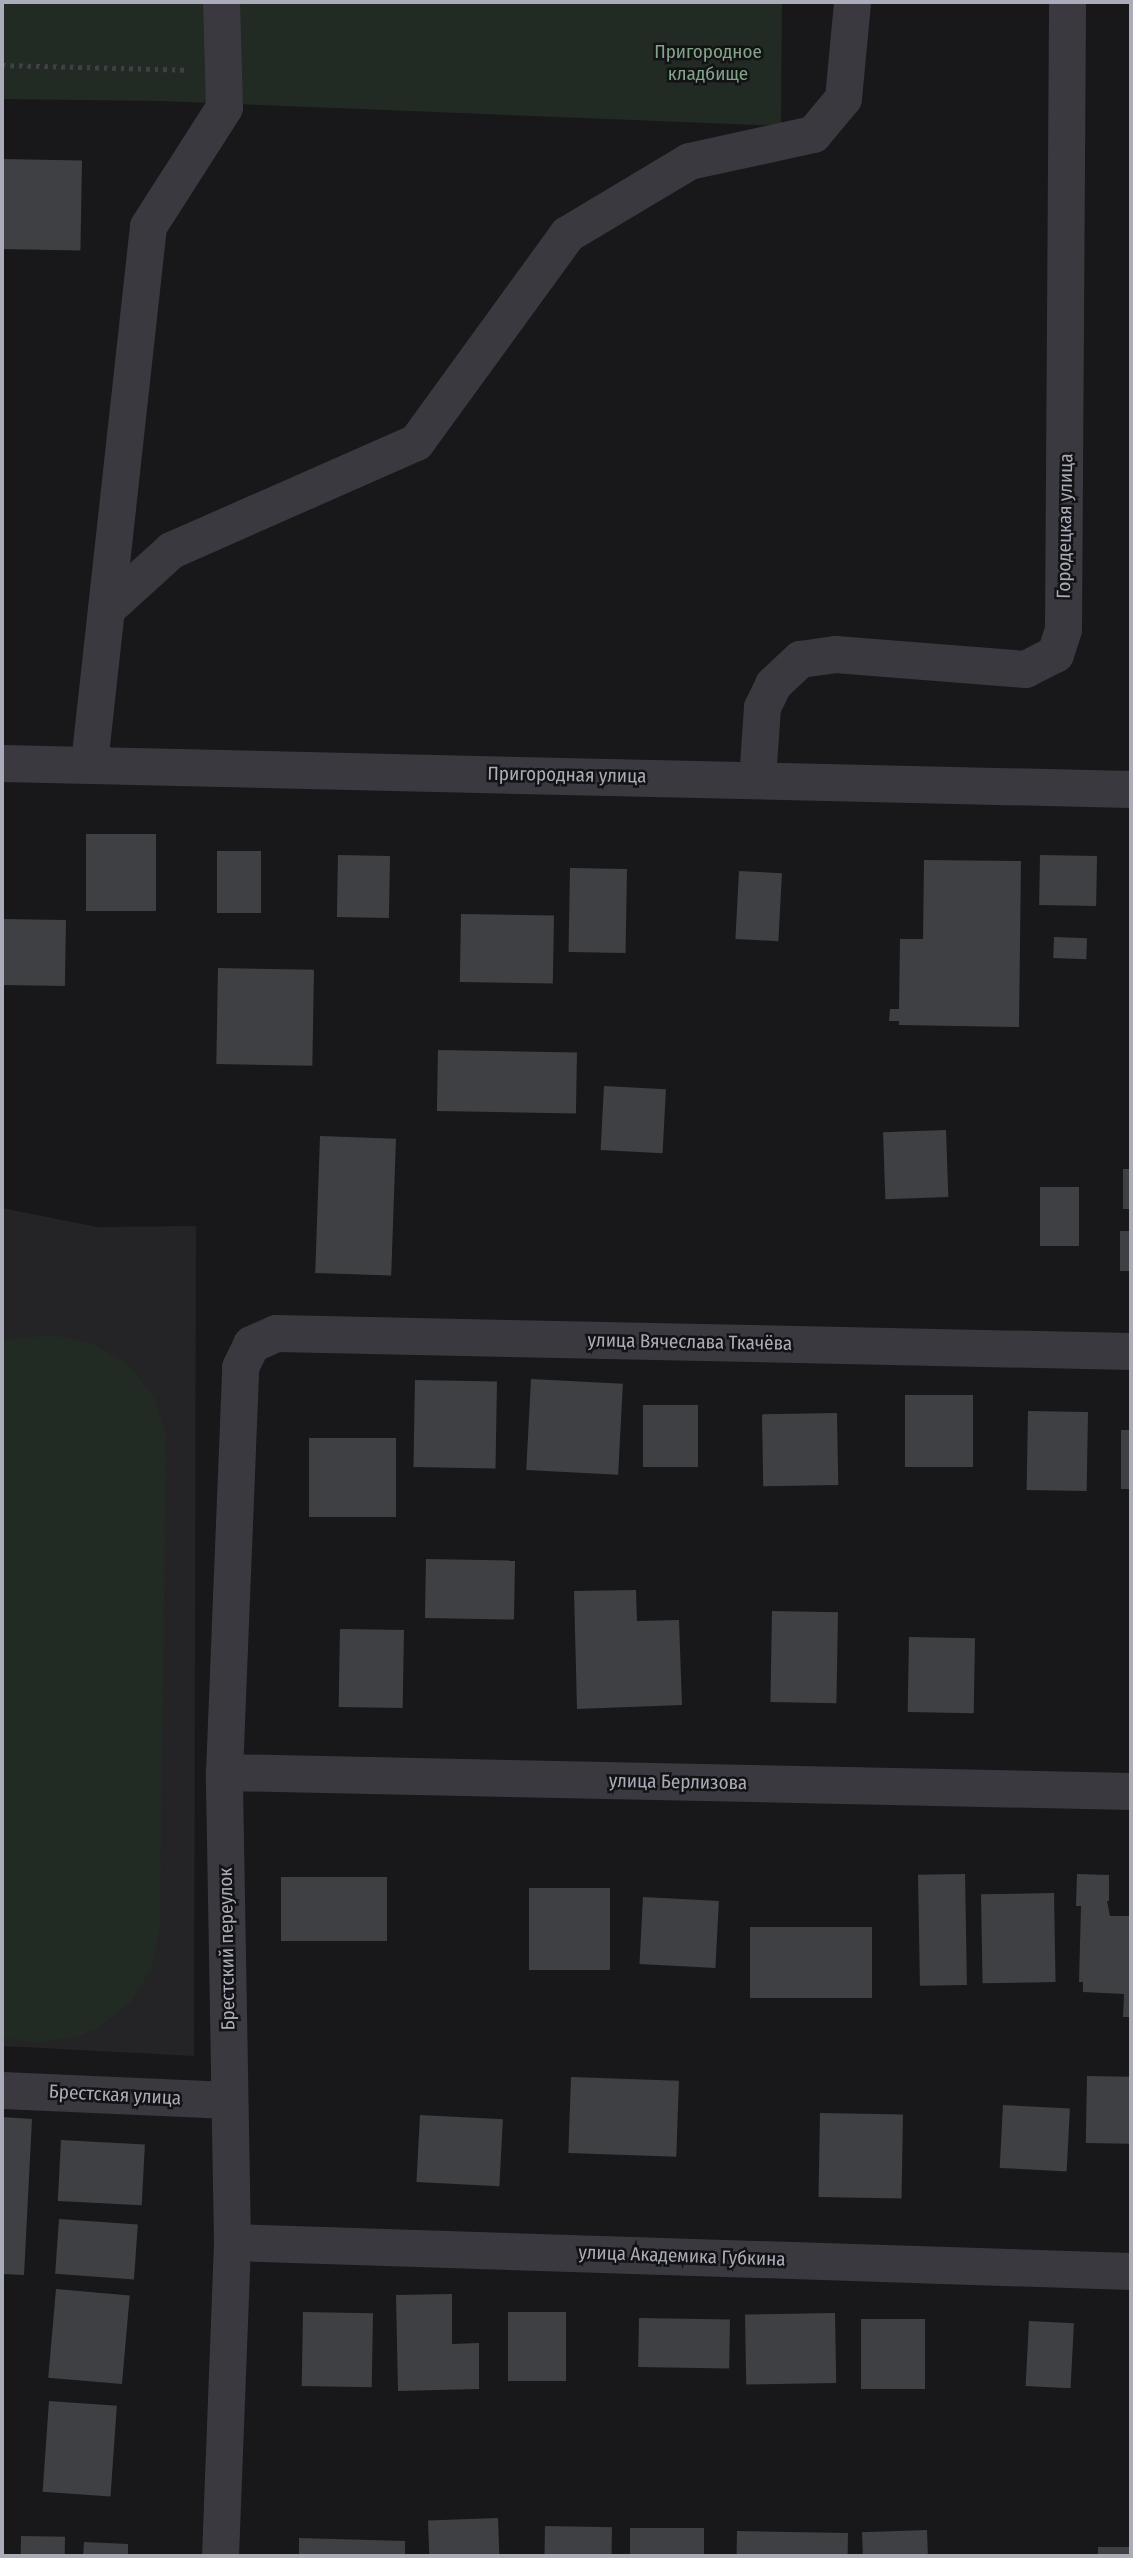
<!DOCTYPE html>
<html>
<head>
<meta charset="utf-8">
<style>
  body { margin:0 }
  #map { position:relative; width:1133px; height:2558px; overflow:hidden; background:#18181a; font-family:"Fira Sans Condensed",sans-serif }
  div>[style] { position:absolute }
  .built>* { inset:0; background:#242427 }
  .green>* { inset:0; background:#222a24 }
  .building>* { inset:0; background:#3f4044; transform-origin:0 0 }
  .path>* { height:4.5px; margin-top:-2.25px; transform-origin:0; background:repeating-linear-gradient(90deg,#3f4046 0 3.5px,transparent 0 8.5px) }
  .minor>* { height:37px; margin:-18.5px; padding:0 18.5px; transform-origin:18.5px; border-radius:18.5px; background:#39393f }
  span { translate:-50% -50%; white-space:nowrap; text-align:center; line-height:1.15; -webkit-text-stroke:5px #131315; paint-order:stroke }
  .park-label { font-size:19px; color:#82a489 }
  .street-label { font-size:19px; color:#aaadb9 }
  .frame { position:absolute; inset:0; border:4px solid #aaadb9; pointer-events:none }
</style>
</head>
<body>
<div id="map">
  <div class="built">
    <i style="clip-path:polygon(2px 1208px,97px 1227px,196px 1226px,194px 2056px,2px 2046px)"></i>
  </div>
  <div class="green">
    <i style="clip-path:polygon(2px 2px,782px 2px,781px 126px,160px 101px,2px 99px)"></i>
    <i style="clip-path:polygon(52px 1335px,92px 1343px,128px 1364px,153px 1396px,166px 1435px,160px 1927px,152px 1968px,130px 2003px,98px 2028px,79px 2036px,38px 2043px,2px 2038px,2px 1340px)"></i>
  </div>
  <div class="building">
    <i style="left:2px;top:159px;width:80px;height:90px;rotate:1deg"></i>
    <i style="left:156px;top:834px;width:77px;height:70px;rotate:90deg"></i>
    <i style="left:217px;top:851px;width:44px;height:62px"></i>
    <i style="left:338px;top:855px;width:52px;height:62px;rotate:1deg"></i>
    <i style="left:1040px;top:855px;width:57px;height:50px;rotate:1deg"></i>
    <i style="clip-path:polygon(924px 860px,1021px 861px,1019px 1027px,899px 1025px,899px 1021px,889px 1021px,890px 1009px,899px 1009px,900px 939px,923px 939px)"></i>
    <i style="left:570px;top:868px;width:57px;height:84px;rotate:1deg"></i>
    <i style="left:739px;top:871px;width:43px;height:68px;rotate:3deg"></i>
    <i style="left:461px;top:914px;width:93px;height:68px;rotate:1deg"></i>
    <i style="left:2px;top:919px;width:64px;height:66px;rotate:1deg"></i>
    <i style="left:1054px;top:937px;width:33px;height:21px;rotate:2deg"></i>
    <i style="left:218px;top:968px;width:96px;height:96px;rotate:1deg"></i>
    <i style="left:438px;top:1050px;width:139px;height:61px;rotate:1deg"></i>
    <i style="left:604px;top:1086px;width:62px;height:64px;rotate:3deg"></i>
    <i style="left:946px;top:1130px;width:67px;height:63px;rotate:88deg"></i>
    <i style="left:320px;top:1136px;width:76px;height:137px;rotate:2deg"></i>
    <i style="left:1123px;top:1169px;width:8px;height:40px"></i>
    <i style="left:1040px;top:1187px;width:39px;height:59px"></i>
    <i style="left:1120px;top:1231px;width:11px;height:40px"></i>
    <i style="left:531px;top:1379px;width:92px;height:91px;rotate:3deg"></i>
    <i style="left:415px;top:1380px;width:82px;height:87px;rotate:1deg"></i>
    <i style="left:905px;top:1395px;width:68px;height:72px"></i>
    <i style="left:643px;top:1405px;width:55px;height:62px"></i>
    <i style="left:1028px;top:1411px;width:60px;height:79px;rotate:1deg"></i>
    <i style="left:837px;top:1413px;width:72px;height:75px;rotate:89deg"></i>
    <i style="left:1121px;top:1430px;width:10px;height:59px"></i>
    <i style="left:396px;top:1438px;width:79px;height:87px;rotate:90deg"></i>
    <i style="left:426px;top:1559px;width:89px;height:59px;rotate:1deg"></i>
    <i style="clip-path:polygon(636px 1590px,637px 1621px,679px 1620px,682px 1705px,577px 1709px,574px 1591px)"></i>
    <i style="left:772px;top:1611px;width:66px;height:91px;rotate:1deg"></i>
    <i style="left:340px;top:1629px;width:64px;height:78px;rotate:1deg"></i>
    <i style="left:909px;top:1637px;width:66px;height:75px;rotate:1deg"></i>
    <i style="left:965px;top:1874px;width:111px;height:47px;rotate:89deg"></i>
    <i style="clip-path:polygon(1077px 1874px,1109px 1875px,1109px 1901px,1107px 1901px,1110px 1916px,1131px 1916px,1131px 2017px,1123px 2017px,1124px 1994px,1083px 1992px,1083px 1982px,1079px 1982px,1081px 1906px,1076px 1906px)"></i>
    <i style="left:281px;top:1877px;width:106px;height:64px"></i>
    <i style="left:529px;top:1888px;width:81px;height:82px"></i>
    <i style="left:1054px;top:1893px;width:89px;height:73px;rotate:89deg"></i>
    <i style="left:643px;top:1897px;width:76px;height:67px;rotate:3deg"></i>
    <i style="left:872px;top:1927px;width:71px;height:122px;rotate:90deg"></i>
    <i style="left:1087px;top:2076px;width:44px;height:67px;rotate:1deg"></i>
    <i style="left:571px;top:2077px;width:108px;height:76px;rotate:2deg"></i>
    <i style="left:1003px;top:2105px;width:67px;height:63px;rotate:3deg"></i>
    <i style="left:820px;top:2113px;width:83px;height:84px;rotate:1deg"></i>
    <i style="left:420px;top:2115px;width:83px;height:67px;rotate:3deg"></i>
    <i style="clip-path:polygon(2px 2117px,32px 2119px,24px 2275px,2px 2274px)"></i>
    <i style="left:61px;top:2140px;width:84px;height:61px;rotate:3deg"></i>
    <i style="left:59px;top:2219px;width:79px;height:55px;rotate:4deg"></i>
    <i style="left:56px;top:2289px;width:74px;height:89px;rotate:5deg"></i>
    <i style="clip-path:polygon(452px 2294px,452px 2344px,479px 2343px,479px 2389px,398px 2391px,396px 2295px)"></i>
    <i style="left:303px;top:2312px;width:70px;height:74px;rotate:1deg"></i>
    <i style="left:508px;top:2312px;width:58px;height:69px"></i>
    <i style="left:835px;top:2313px;width:70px;height:90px;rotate:89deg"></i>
    <i style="left:639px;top:2318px;width:91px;height:49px;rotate:1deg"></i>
    <i style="left:925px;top:2319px;width:70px;height:64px;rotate:90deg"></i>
    <i style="left:1029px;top:2321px;width:45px;height:65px;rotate:3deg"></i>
    <i style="left:49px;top:2401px;width:68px;height:91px;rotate:4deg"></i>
    <i style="left:498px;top:2518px;width:38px;height:70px;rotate:88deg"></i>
    <i style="left:545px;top:2526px;width:67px;height:30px;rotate:1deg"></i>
    <i style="left:630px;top:2528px;width:74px;height:28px"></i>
    <i style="left:927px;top:2530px;width:26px;height:65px;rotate:88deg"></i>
    <i style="left:737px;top:2531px;width:111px;height:25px;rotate:1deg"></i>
    <i style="left:21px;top:2536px;width:44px;height:20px;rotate:1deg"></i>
    <i style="clip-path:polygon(299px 2538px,405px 2541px,405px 2556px,299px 2556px)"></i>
    <i style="clip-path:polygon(84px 2542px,128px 2544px,128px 2556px,83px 2556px)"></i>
    <i style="left:1131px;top:2547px;width:9px;height:33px;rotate:90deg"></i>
  </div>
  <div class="path">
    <i style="left:2px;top:65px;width:185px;rotate:1.5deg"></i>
  </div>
  <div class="minor">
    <i style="left:106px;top:609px;width:88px;rotate:-42.2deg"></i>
    <i style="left:171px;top:550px;width:268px;rotate:-23.8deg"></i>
    <i style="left:416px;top:442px;width:257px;rotate:-54deg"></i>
    <i style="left:567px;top:234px;width:142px;rotate:-30.9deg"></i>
    <i style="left:689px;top:161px;width:127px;rotate:-12.3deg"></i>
    <i style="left:813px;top:134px;width:47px;rotate:-50.2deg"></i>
    <i style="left:843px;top:98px;width:96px;rotate:-84.6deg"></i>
    <i style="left:2px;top:763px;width:1129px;rotate:1.32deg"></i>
    <i style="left:89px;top:763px;width:540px;rotate:-83.73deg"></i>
    <i style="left:148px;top:226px;width:141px;rotate:-57.4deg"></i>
    <i style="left:224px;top:107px;width:105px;rotate:-91.6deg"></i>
    <i style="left:757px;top:780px;width:73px;rotate:-86.1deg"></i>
    <i style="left:762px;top:707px;width:25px;rotate:-64deg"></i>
    <i style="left:773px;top:684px;width:37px;rotate:-43deg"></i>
    <i style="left:800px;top:659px;width:35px;rotate:-8deg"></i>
    <i style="left:835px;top:654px;width:191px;rotate:4.5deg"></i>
    <i style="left:1025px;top:669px;width:34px;rotate:-27deg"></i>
    <i style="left:1055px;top:654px;width:26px;rotate:-72deg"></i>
    <i style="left:1063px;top:629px;width:627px;rotate:-89.63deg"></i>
    <i style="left:224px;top:1772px;width:907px;rotate:1.2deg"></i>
    <i style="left:2px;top:2090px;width:227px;rotate:2.5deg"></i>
    <i style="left:232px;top:2242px;width:899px;rotate:1.85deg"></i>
    <i style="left:220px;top:2556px;width:314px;rotate:-87.8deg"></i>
    <i style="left:232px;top:2242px;width:470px;rotate:-91deg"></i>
    <i style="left:224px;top:1772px;width:405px;rotate:-87.7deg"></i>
    <i style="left:240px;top:1367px;width:25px;rotate:-64deg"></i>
    <i style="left:251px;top:1344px;width:27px;rotate:-24deg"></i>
    <i style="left:276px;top:1333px;width:855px;rotate:1.21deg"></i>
  </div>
  <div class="park-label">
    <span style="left:708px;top:63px">Пригородное<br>кладбище</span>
  </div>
  <div class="street-label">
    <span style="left:1065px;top:526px;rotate:-89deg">Городецкая улица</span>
    <span style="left:567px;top:775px;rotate:1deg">Пригородная улица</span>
    <span style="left:690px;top:1342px;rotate:1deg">улица Вячеслава Ткачёва</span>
    <span style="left:678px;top:1782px;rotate:1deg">улица Берлизова</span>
    <span style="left:227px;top:1949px;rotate:-91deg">Брестский переулок</span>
    <span style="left:115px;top:2095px;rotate:3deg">Брестская улица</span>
    <span style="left:682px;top:2256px;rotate:2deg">улица Академика Губкина</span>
  </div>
  <div class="frame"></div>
</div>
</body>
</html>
